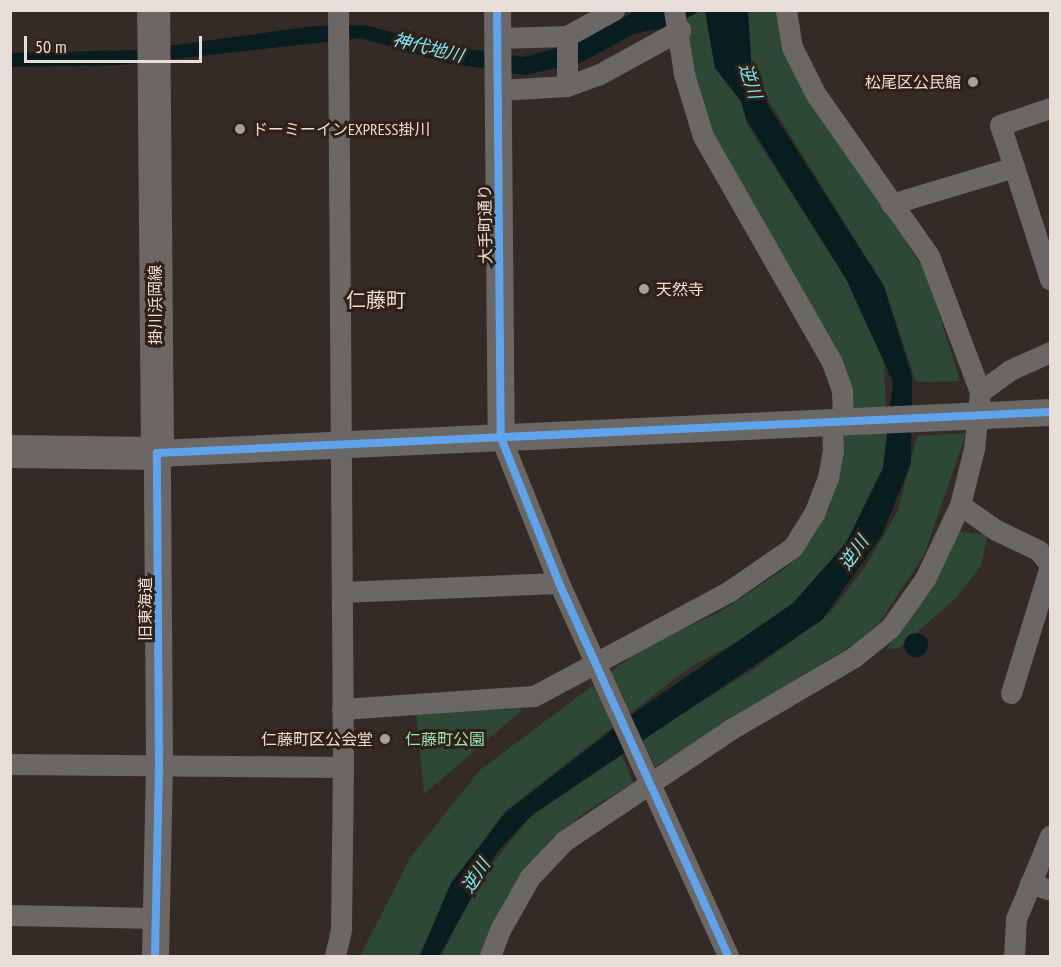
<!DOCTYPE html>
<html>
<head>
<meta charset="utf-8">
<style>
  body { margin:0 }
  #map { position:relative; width:1061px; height:967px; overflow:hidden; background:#352b26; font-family:"PT Sans Narrow","Noto Sans JP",sans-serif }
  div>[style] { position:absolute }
  .green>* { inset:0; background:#2e4836 }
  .water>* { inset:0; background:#081d20 }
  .round { border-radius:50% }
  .minor>* { height:21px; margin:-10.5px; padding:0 10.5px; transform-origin:10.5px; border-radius:10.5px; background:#6a6764 }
  .tertiary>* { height:27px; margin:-13.5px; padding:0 13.5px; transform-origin:13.5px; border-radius:13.5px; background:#6a6764 }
  .primary>* { height:33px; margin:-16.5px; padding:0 16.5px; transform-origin:16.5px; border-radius:16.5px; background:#6c6762 }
  .cycleway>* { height:8px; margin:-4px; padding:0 4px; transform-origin:4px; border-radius:4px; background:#60a3ed }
  .dots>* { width:16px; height:16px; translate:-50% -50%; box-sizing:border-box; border:3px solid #302016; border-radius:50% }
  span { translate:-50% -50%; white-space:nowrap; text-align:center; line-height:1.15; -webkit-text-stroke:6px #302016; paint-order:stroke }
  .poi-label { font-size:16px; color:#e9ddd7 }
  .right { translate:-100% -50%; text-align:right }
  .left { translate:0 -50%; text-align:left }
  .street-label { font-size:16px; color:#e9ddd7 }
  .park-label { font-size:16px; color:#94e7b4 }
  .water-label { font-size:18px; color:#73eaf5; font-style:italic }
  .quarter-label { font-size:20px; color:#e9ddd7 }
  .frame { position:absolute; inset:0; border:12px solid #e9ddd7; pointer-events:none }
  .scale { position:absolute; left:24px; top:36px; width:178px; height:27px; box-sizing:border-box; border:3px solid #e9ddd7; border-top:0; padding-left:8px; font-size:18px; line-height:21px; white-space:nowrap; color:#e9ddd7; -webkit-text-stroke:4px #302016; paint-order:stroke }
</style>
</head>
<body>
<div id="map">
  <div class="green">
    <i style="clip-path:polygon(700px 11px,705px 11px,715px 68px,742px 104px,747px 124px,850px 285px,884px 360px,887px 435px,883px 468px,857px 527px,811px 590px,756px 632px,690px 667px,504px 812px,447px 892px,419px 956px,360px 956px,411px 857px,480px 770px,644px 647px,720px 612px,787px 567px,811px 541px,830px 507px,853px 395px,705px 119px,687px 38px,687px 18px)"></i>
    <i style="clip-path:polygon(748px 11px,783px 11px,883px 207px,926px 272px,960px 381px,916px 382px,884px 286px,752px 74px)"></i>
    <i style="clip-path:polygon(966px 433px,924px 555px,879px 623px,859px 641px,655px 767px,642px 739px,754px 669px,830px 613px,865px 567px,898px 511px,917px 436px)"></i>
    <i style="clip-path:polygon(958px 532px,988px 534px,981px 566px,955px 599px,899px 648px,887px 649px)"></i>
    <i style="clip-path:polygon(523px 709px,424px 794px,416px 713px)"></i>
    <i style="clip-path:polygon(622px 755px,633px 783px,590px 809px,550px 840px,506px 898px,481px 956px,441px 956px,480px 879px,529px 818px)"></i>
  </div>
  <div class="water">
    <i style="clip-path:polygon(636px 11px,700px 11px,670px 27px,636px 33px,580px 63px,524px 75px,447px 63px,361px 38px,121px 65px,11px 67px,10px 53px,139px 50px,314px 26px,364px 25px,441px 45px,523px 57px,576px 43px)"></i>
    <i style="clip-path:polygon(705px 11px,748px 11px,752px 74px,770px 108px,884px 286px,912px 377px,911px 463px,882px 535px,822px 620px,533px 814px,497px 852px,439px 956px,420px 956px,451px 883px,506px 812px,634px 713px,793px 603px,846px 543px,883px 468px,893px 382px,846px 279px,746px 119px,741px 101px,715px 68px)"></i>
    <i class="round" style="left:904px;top:633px;width:24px;height:24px"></i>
  </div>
  <div class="minor">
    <i style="left:674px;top:10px;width:65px;rotate:81.1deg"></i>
    <i style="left:684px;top:74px;width:65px;rotate:73deg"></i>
    <i style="left:703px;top:136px;width:258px;rotate:60.3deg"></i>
    <i style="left:831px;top:360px;width:33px;rotate:70deg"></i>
    <i style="left:842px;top:391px;width:31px;rotate:88deg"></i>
    <i style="left:786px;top:10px;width:37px;rotate:81deg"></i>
    <i style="left:792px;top:47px;width:51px;rotate:63.4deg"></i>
    <i style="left:815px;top:93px;width:199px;rotate:55deg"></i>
    <i style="left:929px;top:256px;width:145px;rotate:69.4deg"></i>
    <i style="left:567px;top:36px;width:50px;rotate:90deg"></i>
    <i style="left:498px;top:38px;width:69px;rotate:-1.7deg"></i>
    <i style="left:567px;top:36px;width:54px;rotate:-29deg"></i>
    <i style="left:497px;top:90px;width:70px;rotate:-3.3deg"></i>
    <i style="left:567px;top:86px;width:33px;rotate:-20deg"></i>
    <i style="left:598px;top:75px;width:94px;rotate:-28.8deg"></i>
    <i style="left:1014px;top:167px;width:118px;rotate:72.2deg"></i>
    <i style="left:891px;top:204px;width:128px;rotate:-16.7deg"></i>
    <i style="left:1014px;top:167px;width:44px;rotate:-108.4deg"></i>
    <i style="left:1000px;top:125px;width:53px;rotate:-18.8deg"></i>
    <i style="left:501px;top:438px;width:156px;rotate:68.2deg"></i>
    <i style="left:559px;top:583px;width:409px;rotate:65.6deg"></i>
    <i style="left:960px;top:505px;width:44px;rotate:34.8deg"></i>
    <i style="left:996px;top:530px;width:47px;rotate:25.5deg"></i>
    <i style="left:1038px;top:550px;width:19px;rotate:51deg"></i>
    <i style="left:342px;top:592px;width:217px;rotate:-2.4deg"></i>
    <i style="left:1011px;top:693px;width:133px;rotate:-72.9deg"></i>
    <i style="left:342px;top:709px;width:192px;rotate:-3.9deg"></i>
    <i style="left:534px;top:696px;width:220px;rotate:-28.2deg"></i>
    <i style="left:728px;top:592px;width:79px;rotate:-34.7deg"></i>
    <i style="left:793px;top:547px;width:39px;rotate:-58deg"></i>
    <i style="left:814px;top:514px;width:39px;rotate:-69deg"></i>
    <i style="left:828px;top:478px;width:27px;rotate:-80deg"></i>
    <i style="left:833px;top:451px;width:29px;rotate:-92deg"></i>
    <i style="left:10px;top:764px;width:333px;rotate:0.5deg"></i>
    <i style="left:1030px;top:883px;width:21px;rotate:19deg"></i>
    <i style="left:10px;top:915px;width:146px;rotate:1.2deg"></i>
    <i style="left:335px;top:956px;width:28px;rotate:-77deg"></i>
    <i style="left:341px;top:929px;width:162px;rotate:-89.3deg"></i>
    <i style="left:343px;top:767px;width:757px;rotate:-90.38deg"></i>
    <i style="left:490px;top:956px;width:30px;rotate:-69deg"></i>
    <i style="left:501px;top:928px;width:59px;rotate:-60.4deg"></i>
    <i style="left:530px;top:877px;width:50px;rotate:-46.6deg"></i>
    <i style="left:564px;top:841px;width:203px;rotate:-33.8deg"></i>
    <i style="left:733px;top:728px;width:140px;rotate:-30.4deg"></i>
    <i style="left:854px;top:657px;width:46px;rotate:-38.9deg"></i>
    <i style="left:890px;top:628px;width:60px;rotate:-54.5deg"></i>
    <i style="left:925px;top:579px;width:82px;rotate:-64.7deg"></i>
    <i style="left:960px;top:505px;width:58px;rotate:-76deg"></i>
    <i style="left:974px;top:449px;width:57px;rotate:-84deg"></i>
    <i style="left:980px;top:392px;width:37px;rotate:-36deg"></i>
    <i style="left:1010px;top:370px;width:44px;rotate:-24.2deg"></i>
    <i style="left:1014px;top:956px;width:37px;rotate:-87deg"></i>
    <i style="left:1016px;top:919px;width:90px;rotate:-67.7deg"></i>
  </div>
  <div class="tertiary">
    <i style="left:497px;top:10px;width:428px;rotate:89.5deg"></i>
    <i style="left:155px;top:956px;width:192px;rotate:-88.8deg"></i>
    <i style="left:159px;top:764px;width:311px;rotate:-90.4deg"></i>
    <i style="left:157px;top:453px;width:894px;rotate:-2.63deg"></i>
  </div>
  <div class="primary">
    <i style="left:10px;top:451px;width:147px;rotate:0.8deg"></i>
    <i style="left:157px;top:453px;width:443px;rotate:-90.5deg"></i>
  </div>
  <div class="cycleway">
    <i style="left:497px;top:10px;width:428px;rotate:89.5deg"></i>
    <i style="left:501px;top:438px;width:156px;rotate:68.2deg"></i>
    <i style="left:559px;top:583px;width:409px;rotate:65.6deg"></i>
    <i style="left:155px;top:956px;width:192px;rotate:-88.8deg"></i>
    <i style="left:159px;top:764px;width:311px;rotate:-90.4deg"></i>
    <i style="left:157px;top:453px;width:894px;rotate:-2.63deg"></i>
  </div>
  <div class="dots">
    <i style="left:973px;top:82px;background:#aa9f99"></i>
    <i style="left:240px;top:129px;background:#aa9f99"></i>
    <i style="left:644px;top:289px;background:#aa9f99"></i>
    <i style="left:385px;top:739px;background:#aa9f99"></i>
  </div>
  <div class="poi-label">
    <span class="right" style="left:961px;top:82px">松尾区公民館</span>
    <span class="left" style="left:252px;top:129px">ドーミーインEXPRESS掛川</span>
    <span class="left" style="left:656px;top:289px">天然寺</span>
    <span class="right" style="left:373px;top:739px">仁藤町区公会堂</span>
  </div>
  <div class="street-label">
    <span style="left:485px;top:224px;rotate:-91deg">大手町通り</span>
    <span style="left:155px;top:305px;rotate:-90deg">掛川浜岡線</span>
    <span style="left:145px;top:609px;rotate:-90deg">旧東海道</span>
  </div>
  <div class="park-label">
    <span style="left:445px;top:739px">仁藤町公園</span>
  </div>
  <div class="water-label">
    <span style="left:428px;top:48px;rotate:14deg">神代地川</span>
    <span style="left:750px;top:81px;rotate:72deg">逆川</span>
    <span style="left:854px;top:553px;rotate:-55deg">逆川</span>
    <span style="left:476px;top:876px;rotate:-57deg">逆川</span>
  </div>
  <div class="quarter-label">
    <span style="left:376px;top:300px">仁藤町</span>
  </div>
  <div class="frame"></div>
  <div class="scale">50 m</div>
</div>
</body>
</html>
